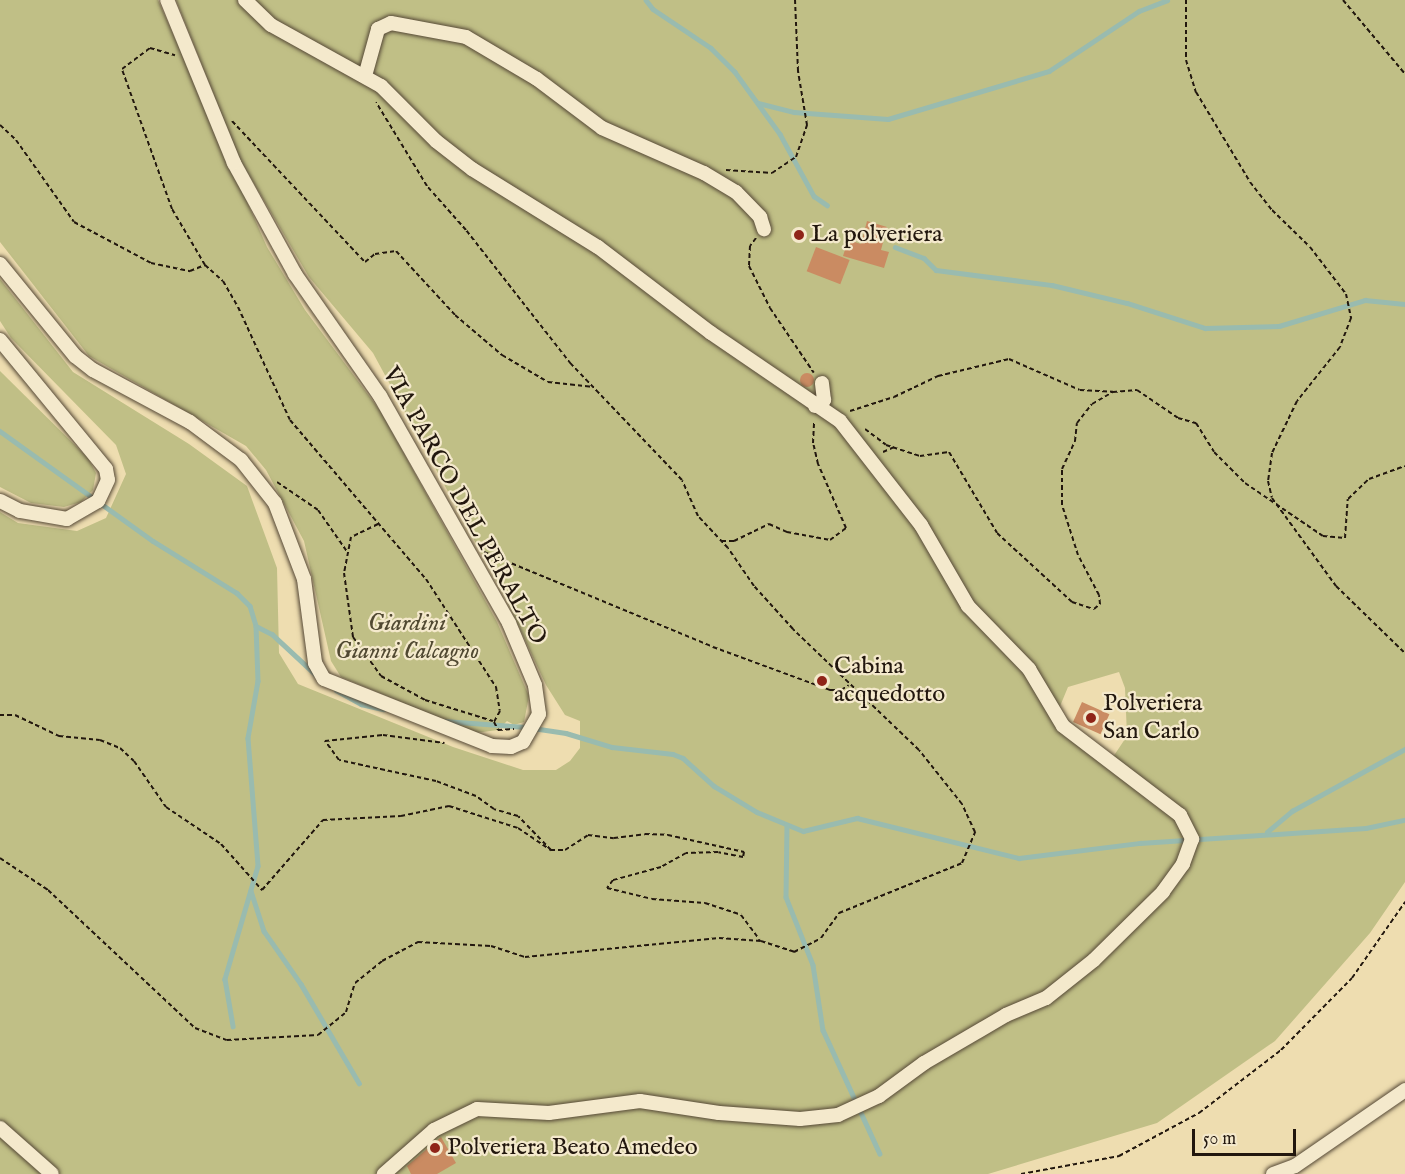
<!DOCTYPE html>
<html>
<head>
<meta charset="utf-8">
<style>
  body { margin:0 }
  #map { position:relative; width:1405px; height:1174px; overflow:hidden; background:#eeddb0; font-family:"IM FELL English",serif }
  div>[style] { position:absolute }
  .green>* { inset:0; background:#c0bf86 }
  .stream>* { height:4.5px; margin:-2.25px; padding:0 2.25px; transform-origin:2.25px; border-radius:2.25px; background:#99bbaf }
  .building>* { inset:0; background:#ca8b62; transform-origin:0 0 }
  .round { border-radius:50% }
  .path>* { height:2px; margin-top:-1px; transform-origin:0; background:repeating-linear-gradient(90deg,#22170e 0 4.5px,transparent 0 7.5px) }
  .roads { filter:drop-shadow(0 0 2px #554836) drop-shadow(0 0 2px #554836) }
  .minor>* { height:14px; margin:-7px; padding:0 7px; transform-origin:7px; border-radius:7px; background:#f4e9cc }
  .dots>* { width:16px; height:16px; translate:-50% -50%; box-sizing:border-box; border:3px solid #f4e9cc; border-radius:50% }
  span { translate:-50% -50%; white-space:nowrap; text-align:center; line-height:1.15; -webkit-text-stroke:4.5px #f4e9cc; paint-order:stroke }
  .poi-label { font-size:24px; color:#22170e }
  .left { translate:0 -50%; text-align:left }
  .street-label { font-size:24px; color:#22170e }
  .park-label { font-size:24px; color:#514932; font-style:italic }
  .scale { position:absolute; left:1192px; top:1129px; width:104px; height:27px; box-sizing:border-box; border:3px solid #22170e; border-top:0; padding-left:8px; font-size:18px; line-height:21px; white-space:nowrap; color:#22170e; -webkit-text-stroke:4px #f4e9cc; paint-order:stroke }
</style>
</head>
<body>
<div id="map">
  <div class="green">
    <i style="clip-path:polygon(0 0,158px 0,267px 247px,305px 310px,381px 412px,497px 622px,529px 696px,524px 722px,514px 725px,507px 721px,498px 730px,475px 733px,341px 677px,331px 661px,304px 541px,266px 470px,246px 446px,89px 356px,0 242px)"></i>
    <i style="clip-path:polygon(evenodd,176px 0,1405px 0,1405px 882px,1370px 933px,1275px 1041px,1157px 1123px,988px 1174px,0 1174px,0 512px,18px 523px,77px 531px,106px 518px,126px 474px,116px 445px,11px 338px,0 321px,0 279px,73px 372px,189px 444px,247px 486px,277px 568px,279px 653px,298px 684px,453px 747px,523px 770px,556px 770px,570px 761px,580px 748px,580px 721px,565px 715px,546px 685px,505px 597px,373px 353px,309px 277px,239px 158px,176px 0,1119px 672px,1125px 688px,1127px 736px,1107px 766px,1053px 723px,1068px 687px,1119px 672px)"></i>
    <i style="clip-path:polygon(0 371px,88px 458px,96px 473px,93px 490px,81px 502px,64px 507px,31px 503px,0 487px)"></i>
  </div>
  <div class="stream">
    <i style="left:646px;top:0;width:11px;rotate:52deg"></i>
    <i style="left:653px;top:9px;width:70px;rotate:33.9deg"></i>
    <i style="left:711px;top:48px;width:34px;rotate:45deg"></i>
    <i style="left:735px;top:72px;width:77px;rotate:54deg"></i>
    <i style="left:780px;top:134px;width:71px;rotate:61.3deg"></i>
    <i style="left:814px;top:196px;width:16px;rotate:35deg"></i>
    <i style="left:758px;top:103px;width:37px;rotate:14deg"></i>
    <i style="left:794px;top:112px;width:94px;rotate:4.3deg"></i>
    <i style="left:888px;top:119px;width:168px;rotate:-16.6deg"></i>
    <i style="left:1049px;top:71px;width:108px;rotate:-33.7deg"></i>
    <i style="left:1139px;top:11px;width:30px;rotate:-21deg"></i>
    <i style="left:895px;top:247px;width:31px;rotate:21deg"></i>
    <i style="left:924px;top:258px;width:17px;rotate:45deg"></i>
    <i style="left:936px;top:270px;width:117px;rotate:7.4deg"></i>
    <i style="left:1052px;top:285px;width:77px;rotate:13.5deg"></i>
    <i style="left:1127px;top:303px;width:82px;rotate:17.8deg"></i>
    <i style="left:1205px;top:328px;width:74px;rotate:-1.5deg"></i>
    <i style="left:1279px;top:326px;width:90px;rotate:-16.8deg"></i>
    <i style="left:1365px;top:300px;width:40px;rotate:5.7deg"></i>
    <i style="left:0;top:431px;width:188px;rotate:35.7deg"></i>
    <i style="left:153px;top:541px;width:99px;rotate:31.8deg"></i>
    <i style="left:237px;top:593px;width:18px;rotate:45deg"></i>
    <i style="left:250px;top:606px;width:21px;rotate:73deg"></i>
    <i style="left:256px;top:626px;width:55px;rotate:87.9deg"></i>
    <i style="left:258px;top:681px;width:58px;rotate:100deg"></i>
    <i style="left:248px;top:738px;width:128px;rotate:85.5deg"></i>
    <i style="left:258px;top:866px;width:118px;rotate:106.3deg"></i>
    <i style="left:225px;top:979px;width:48px;rotate:80.3deg"></i>
    <i style="left:256px;top:626px;width:18px;rotate:27deg"></i>
    <i style="left:272px;top:634px;width:59px;rotate:42.9deg"></i>
    <i style="left:336px;top:690px;width:29px;rotate:29deg"></i>
    <i style="left:361px;top:704px;width:23px;rotate:13deg"></i>
    <i style="left:444px;top:721px;width:82px;rotate:4.2deg"></i>
    <i style="left:526px;top:727px;width:40px;rotate:8.5deg"></i>
    <i style="left:566px;top:733px;width:48px;rotate:16.9deg"></i>
    <i style="left:612px;top:747px;width:61px;rotate:6.5deg"></i>
    <i style="left:673px;top:754px;width:11px;rotate:22deg"></i>
    <i style="left:683px;top:758px;width:42px;rotate:42.1deg"></i>
    <i style="left:714px;top:786px;width:50px;rotate:31.2deg"></i>
    <i style="left:757px;top:812px;width:50px;rotate:22.4deg"></i>
    <i style="left:803px;top:831px;width:56px;rotate:-13.5deg"></i>
    <i style="left:857px;top:818px;width:167px;rotate:13.9deg"></i>
    <i style="left:1019px;top:858px;width:122px;rotate:-7.1deg"></i>
    <i style="left:1140px;top:843px;width:226px;rotate:-3.8deg"></i>
    <i style="left:1366px;top:828px;width:40px;rotate:-12deg"></i>
    <i style="left:787px;top:825px;width:72px;rotate:90.8deg"></i>
    <i style="left:786px;top:897px;width:73px;rotate:68.3deg"></i>
    <i style="left:813px;top:965px;width:66px;rotate:81.3deg"></i>
    <i style="left:823px;top:1030px;width:136px;rotate:65.3deg"></i>
    <i style="left:1267px;top:832px;width:33px;rotate:-40deg"></i>
    <i style="left:1292px;top:811px;width:129px;rotate:-28.8deg"></i>
    <i style="left:251px;top:891px;width:42px;rotate:72deg"></i>
    <i style="left:264px;top:931px;width:65px;rotate:55.1deg"></i>
    <i style="left:301px;top:984px;width:115px;rotate:59.6deg"></i>
  </div>
  <div class="building">
    <i style="clip-path:polygon(867px 221px,887px 227px,881px 250px,889px 252px,884px 268px,843px 256px,848px 240px,861px 244px)"></i>
    <i style="left:816px;top:247px;width:36px;height:26px;rotate:21deg"></i>
    <i class="round" style="left:800px;top:373px;width:14px;height:14px"></i>
    <i style="left:1082px;top:702px;width:30px;height:22px;rotate:24deg"></i>
    <i style="clip-path:polygon(441px 1137px,456px 1163px,437px 1174px,411px 1174px,407px 1166px)"></i>
  </div>
  <div class="path">
    <i style="left:1186px;top:0;width:60px;rotate:90deg"></i>
    <i style="left:1186px;top:60px;width:34px;rotate:73deg"></i>
    <i style="left:1196px;top:92px;width:105px;rotate:59deg"></i>
    <i style="left:1250px;top:182px;width:36px;rotate:52deg"></i>
    <i style="left:1272px;top:210px;width:53px;rotate:44.2deg"></i>
    <i style="left:1310px;top:247px;width:59px;rotate:52.5deg"></i>
    <i style="left:1346px;top:294px;width:25px;rotate:78deg"></i>
    <i style="left:1351px;top:318px;width:31px;rotate:111deg"></i>
    <i style="left:1340px;top:347px;width:69px;rotate:128.5deg"></i>
    <i style="left:1297px;top:401px;width:58px;rotate:115.7deg"></i>
    <i style="left:1272px;top:453px;width:28px;rotate:98deg"></i>
    <i style="left:1268px;top:481px;width:17px;rotate:77deg"></i>
    <i style="left:1272px;top:498px;width:109px;rotate:54deg"></i>
    <i style="left:1336px;top:586px;width:96px;rotate:44.2deg"></i>
    <i style="left:1343px;top:0;width:97px;rotate:50deg"></i>
    <i style="left:232px;top:121px;width:194px;rotate:46.7deg"></i>
    <i style="left:365px;top:262px;width:13px;rotate:-39deg"></i>
    <i style="left:375px;top:254px;width:21px;rotate:-8deg"></i>
    <i style="left:396px;top:251px;width:87px;rotate:47.3deg"></i>
    <i style="left:455px;top:315px;width:62px;rotate:40.4deg"></i>
    <i style="left:502px;top:355px;width:53px;rotate:30.4deg"></i>
    <i style="left:548px;top:382px;width:46px;rotate:6.2deg"></i>
    <i style="left:0;top:125px;width:22px;rotate:43deg"></i>
    <i style="left:16px;top:140px;width:100px;rotate:54.7deg"></i>
    <i style="left:74px;top:222px;width:87px;rotate:28deg"></i>
    <i style="left:151px;top:263px;width:40px;rotate:12deg"></i>
    <i style="left:190px;top:271px;width:16px;rotate:-22deg"></i>
    <i style="left:205px;top:265px;width:65px;rotate:-120.5deg"></i>
    <i style="left:172px;top:209px;width:149px;rotate:-109.7deg"></i>
    <i style="left:122px;top:69px;width:35px;rotate:-37deg"></i>
    <i style="left:150px;top:48px;width:26px;rotate:16deg"></i>
    <i style="left:726px;top:170px;width:46px;rotate:3.7deg"></i>
    <i style="left:772px;top:173px;width:29px;rotate:-34deg"></i>
    <i style="left:796px;top:157px;width:34px;rotate:-71deg"></i>
    <i style="left:807px;top:125px;width:55px;rotate:-99.5deg"></i>
    <i style="left:798px;top:71px;width:71px;rotate:-92.4deg"></i>
    <i style="left:756px;top:238px;width:10px;rotate:127deg"></i>
    <i style="left:750px;top:246px;width:20px;rotate:93deg"></i>
    <i style="left:749px;top:266px;width:47px;rotate:63.4deg"></i>
    <i style="left:770px;top:308px;width:78px;rotate:55.9deg"></i>
    <i style="left:205px;top:265px;width:24px;rotate:42deg"></i>
    <i style="left:223px;top:281px;width:30px;rotate:60deg"></i>
    <i style="left:238px;top:307px;width:124px;rotate:65.3deg"></i>
    <i style="left:290px;top:420px;width:209px;rotate:49.5deg"></i>
    <i style="left:426px;top:579px;width:129px;rotate:57.1deg"></i>
    <i style="left:496px;top:687px;width:24px;rotate:81deg"></i>
    <i style="left:500px;top:711px;width:13px;rotate:119deg"></i>
    <i style="left:494px;top:722px;width:9px;rotate:63deg"></i>
    <i style="left:498px;top:730px;width:16px;rotate:-4deg"></i>
    <i style="left:850px;top:411px;width:46px;rotate:-17.7deg"></i>
    <i style="left:894px;top:397px;width:49px;rotate:-25.5deg"></i>
    <i style="left:938px;top:376px;width:73px;rotate:-13.5deg"></i>
    <i style="left:1009px;top:359px;width:77px;rotate:23.6deg"></i>
    <i style="left:1080px;top:390px;width:33px;rotate:3deg"></i>
    <i style="left:865px;top:429px;width:26px;rotate:37deg"></i>
    <i style="left:886px;top:445px;width:36px;rotate:18deg"></i>
    <i style="left:920px;top:456px;width:29px;rotate:-8deg"></i>
    <i style="left:949px;top:452px;width:94px;rotate:59.3deg"></i>
    <i style="left:997px;top:533px;width:102px;rotate:42.6deg"></i>
    <i style="left:1072px;top:602px;width:23px;rotate:18deg"></i>
    <i style="left:1094px;top:609px;width:8px;rotate:-40deg"></i>
    <i style="left:1100px;top:604px;width:9px;rotate:-96deg"></i>
    <i style="left:1099px;top:595px;width:45px;rotate:-117.7deg"></i>
    <i style="left:1078px;top:555px;width:52px;rotate:-107.7deg"></i>
    <i style="left:1062px;top:505px;width:36px;rotate:-90deg"></i>
    <i style="left:1062px;top:469px;width:31px;rotate:-65deg"></i>
    <i style="left:1075px;top:441px;width:18px;rotate:-84deg"></i>
    <i style="left:1077px;top:423px;width:24px;rotate:-52deg"></i>
    <i style="left:1092px;top:404px;width:24px;rotate:-30deg"></i>
    <i style="left:1113px;top:392px;width:24px;rotate:-5deg"></i>
    <i style="left:1137px;top:390px;width:50px;rotate:34.3deg"></i>
    <i style="left:1178px;top:418px;width:19px;rotate:16deg"></i>
    <i style="left:1196px;top:423px;width:34px;rotate:58deg"></i>
    <i style="left:1214px;top:452px;width:44px;rotate:45deg"></i>
    <i style="left:1245px;top:483px;width:94px;rotate:34.2deg"></i>
    <i style="left:1323px;top:536px;width:22px;rotate:5deg"></i>
    <i style="left:1345px;top:538px;width:39px;rotate:-86deg"></i>
    <i style="left:1348px;top:499px;width:29px;rotate:-44deg"></i>
    <i style="left:1369px;top:479px;width:38px;rotate:-20deg"></i>
    <i style="left:883px;top:452px;width:12px;rotate:-24deg"></i>
    <i style="left:277px;top:482px;width:50px;rotate:34.3deg"></i>
    <i style="left:318px;top:510px;width:52px;rotate:55.1deg"></i>
    <i style="left:378px;top:524px;width:30px;rotate:154deg"></i>
    <i style="left:351px;top:537px;width:37px;rotate:101deg"></i>
    <i style="left:344px;top:573px;width:65px;rotate:82deg"></i>
    <i style="left:353px;top:637px;width:48px;rotate:54.3deg"></i>
    <i style="left:381px;top:676px;width:50px;rotate:28.6deg"></i>
    <i style="left:425px;top:700px;width:71px;rotate:17.2deg"></i>
    <i style="left:722px;top:541px;width:12px"></i>
    <i style="left:734px;top:541px;width:39px;rotate:-26deg"></i>
    <i style="left:769px;top:524px;width:20px;rotate:24deg"></i>
    <i style="left:787px;top:532px;width:44px;rotate:10.5deg"></i>
    <i style="left:830px;top:540px;width:20px;rotate:-37deg"></i>
    <i style="left:846px;top:528px;width:70px;rotate:-113.6deg"></i>
    <i style="left:818px;top:464px;width:22px;rotate:-103deg"></i>
    <i style="left:813px;top:443px;width:22px;rotate:-87deg"></i>
    <i style="left:484px;top:552px;width:248px;rotate:22.5deg"></i>
    <i style="left:713px;top:647px;width:125px;rotate:20.2deg"></i>
    <i style="left:830px;top:690px;width:11px"></i>
    <i style="left:841px;top:690px;width:9px;rotate:-32deg"></i>
    <i style="left:0;top:715px;width:15px"></i>
    <i style="left:15px;top:715px;width:49px;rotate:25.5deg"></i>
    <i style="left:59px;top:736px;width:41px;rotate:5.6deg"></i>
    <i style="left:100px;top:740px;width:22px;rotate:22deg"></i>
    <i style="left:120px;top:748px;width:19px;rotate:43deg"></i>
    <i style="left:134px;top:761px;width:56px;rotate:55.2deg"></i>
    <i style="left:166px;top:807px;width:66px;rotate:33.9deg"></i>
    <i style="left:221px;top:844px;width:62px;rotate:48.3deg"></i>
    <i style="left:262px;top:890px;width:93px;rotate:-48.9deg"></i>
    <i style="left:323px;top:820px;width:78px;rotate:-2.9deg"></i>
    <i style="left:401px;top:816px;width:49px;rotate:-11.8deg"></i>
    <i style="left:449px;top:806px;width:72px;rotate:17.7deg"></i>
    <i style="left:518px;top:828px;width:40px;rotate:34deg"></i>
    <i style="left:551px;top:850px;width:47px;rotate:-134.1deg"></i>
    <i style="left:518px;top:816px;width:25px;rotate:-164deg"></i>
    <i style="left:494px;top:809px;width:22px;rotate:-144deg"></i>
    <i style="left:476px;top:796px;width:43px;rotate:-159.4deg"></i>
    <i style="left:436px;top:781px;width:99px;rotate:-167.8deg"></i>
    <i style="left:339px;top:760px;width:24px;rotate:-126deg"></i>
    <i style="left:325px;top:741px;width:58px;rotate:-5.9deg"></i>
    <i style="left:383px;top:735px;width:62px;rotate:7.5deg"></i>
    <i style="left:551px;top:850px;width:14px"></i>
    <i style="left:565px;top:850px;width:27px;rotate:-33deg"></i>
    <i style="left:588px;top:835px;width:26px;rotate:7deg"></i>
    <i style="left:614px;top:838px;width:31px;rotate:-7deg"></i>
    <i style="left:645px;top:834px;width:23px;rotate:2deg"></i>
    <i style="left:668px;top:835px;width:78px;rotate:12.6deg"></i>
    <i style="left:744px;top:852px;width:5px;rotate:101deg"></i>
    <i style="left:743px;top:857px;width:25px;rotate:-169deg"></i>
    <i style="left:718px;top:852px;width:32px;rotate:178deg"></i>
    <i style="left:686px;top:853px;width:29px;rotate:151deg"></i>
    <i style="left:661px;top:867px;width:50px;rotate:164.8deg"></i>
    <i style="left:613px;top:880px;width:10px;rotate:127deg"></i>
    <i style="left:607px;top:888px;width:46px;rotate:13.7deg"></i>
    <i style="left:652px;top:899px;width:53px;rotate:4.3deg"></i>
    <i style="left:705px;top:903px;width:38px;rotate:18deg"></i>
    <i style="left:741px;top:915px;width:31px;rotate:53deg"></i>
    <i style="left:0;top:858px;width:58px;rotate:33.7deg"></i>
    <i style="left:48px;top:890px;width:202px;rotate:43.2deg"></i>
    <i style="left:195px;top:1028px;width:34px;rotate:21deg"></i>
    <i style="left:227px;top:1040px;width:91px;rotate:-3.1deg"></i>
    <i style="left:318px;top:1035px;width:36px;rotate:-39deg"></i>
    <i style="left:346px;top:1012px;width:30px;rotate:-73deg"></i>
    <i style="left:355px;top:983px;width:35px;rotate:-39deg"></i>
    <i style="left:382px;top:961px;width:41px;rotate:-27.8deg"></i>
    <i style="left:418px;top:942px;width:73px;rotate:3.1deg"></i>
    <i style="left:491px;top:946px;width:36px;rotate:18deg"></i>
    <i style="left:525px;top:957px;width:195px;rotate:-5.6deg"></i>
    <i style="left:719px;top:938px;width:42px;rotate:4.1deg"></i>
    <i style="left:761px;top:941px;width:35px;rotate:18deg"></i>
    <i style="left:794px;top:952px;width:30px;rotate:-27deg"></i>
    <i style="left:821px;top:938px;width:31px;rotate:-54deg"></i>
    <i style="left:839px;top:913px;width:133px;rotate:-22.1deg"></i>
    <i style="left:962px;top:863px;width:34px;rotate:-67deg"></i>
    <i style="left:975px;top:832px;width:31px;rotate:-115deg"></i>
    <i style="left:962px;top:804px;width:69px;rotate:-128.5deg"></i>
    <i style="left:919px;top:750px;width:175px;rotate:-136.2deg"></i>
    <i style="left:793px;top:629px;width:58px;rotate:-132.2deg"></i>
    <i style="left:754px;top:586px;width:46px;rotate:-124.4deg"></i>
    <i style="left:728px;top:548px;width:44px;rotate:-133.2deg"></i>
    <i style="left:698px;top:516px;width:39px;rotate:-114deg"></i>
    <i style="left:682px;top:480px;width:161px;rotate:-133.7deg"></i>
    <i style="left:571px;top:364px;width:170px;rotate:-128.1deg"></i>
    <i style="left:466px;top:230px;width:59px;rotate:-131.6deg"></i>
    <i style="left:427px;top:186px;width:98px;rotate:-121.3deg"></i>
    <i style="left:1021px;top:1174px;width:100px;rotate:-10.4deg"></i>
    <i style="left:1119px;top:1156px;width:91px;rotate:-28.3deg"></i>
    <i style="left:1199px;top:1113px;width:103px;rotate:-37.5deg"></i>
    <i style="left:1281px;top:1050px;width:101px;rotate:-45.4deg"></i>
    <i style="left:1352px;top:978px;width:93px;rotate:-55.1deg"></i>
  </div>
  <div class="roads">
    <div class="minor">
      <i style="left:245px;top:0;width:36px;rotate:44deg"></i>
      <i style="left:271px;top:25px;width:126px;rotate:29deg"></i>
      <i style="left:381px;top:86px;width:78px;rotate:45deg"></i>
      <i style="left:436px;top:141px;width:46px;rotate:37.9deg"></i>
      <i style="left:472px;top:169px;width:148px;rotate:31.8deg"></i>
      <i style="left:598px;top:247px;width:142px;rotate:37.3deg"></i>
      <i style="left:711px;top:333px;width:156px;rotate:34.3deg"></i>
      <i style="left:840px;top:421px;width:132px;rotate:52.1deg"></i>
      <i style="left:921px;top:525px;width:94px;rotate:59.9deg"></i>
      <i style="left:968px;top:606px;width:88px;rotate:45.9deg"></i>
      <i style="left:1029px;top:669px;width:66px;rotate:59.2deg"></i>
      <i style="left:1063px;top:726px;width:147px;rotate:37.3deg"></i>
      <i style="left:1180px;top:815px;width:27px;rotate:63deg"></i>
      <i style="left:1192px;top:839px;width:27px;rotate:110deg"></i>
      <i style="left:1183px;top:864px;width:34px;rotate:126deg"></i>
      <i style="left:1163px;top:892px;width:97px;rotate:135.4deg"></i>
      <i style="left:1094px;top:960px;width:61px;rotate:141.6deg"></i>
      <i style="left:1046px;top:998px;width:43px;rotate:157deg"></i>
      <i style="left:1006px;top:1015px;width:95px;rotate:149.7deg"></i>
      <i style="left:924px;top:1063px;width:56px;rotate:143.7deg"></i>
      <i style="left:879px;top:1096px;width:45px;rotate:155.1deg"></i>
      <i style="left:838px;top:1115px;width:38px;rotate:174deg"></i>
      <i style="left:800px;top:1119px;width:81px;rotate:-175.8deg"></i>
      <i style="left:719px;top:1113px;width:80px;rotate:-171.4deg"></i>
      <i style="left:640px;top:1101px;width:92px;rotate:172.5deg"></i>
      <i style="left:549px;top:1113px;width:72px;rotate:-176.8deg"></i>
      <i style="left:477px;top:1109px;width:48px;rotate:154deg"></i>
      <i style="left:434px;top:1130px;width:67px;rotate:138.7deg"></i>
      <i style="left:365px;top:76px;width:49px;rotate:-74.5deg"></i>
      <i style="left:378px;top:29px;width:14px;rotate:-25deg"></i>
      <i style="left:391px;top:23px;width:76px;rotate:10.6deg"></i>
      <i style="left:466px;top:37px;width:82px;rotate:30.6deg"></i>
      <i style="left:537px;top:79px;width:81px;rotate:37deg"></i>
      <i style="left:602px;top:128px;width:111px;rotate:23.8deg"></i>
      <i style="left:704px;top:173px;width:37px;rotate:31deg"></i>
      <i style="left:736px;top:192px;width:35px;rotate:46deg"></i>
      <i style="left:760px;top:217px;width:13px;rotate:72deg"></i>
      <i style="left:0;top:264px;width:119px;rotate:50.8deg"></i>
      <i style="left:75px;top:356px;width:23px;rotate:38deg"></i>
      <i style="left:93px;top:370px;width:110px;rotate:28.2deg"></i>
      <i style="left:190px;top:422px;width:64px;rotate:36.7deg"></i>
      <i style="left:241px;top:460px;width:55px;rotate:51.7deg"></i>
      <i style="left:275px;top:503px;width:81px;rotate:69.1deg"></i>
      <i style="left:304px;top:579px;width:85px;rotate:82.5deg"></i>
      <i style="left:315px;top:663px;width:18px;rotate:61deg"></i>
      <i style="left:324px;top:679px;width:181px;rotate:21.7deg"></i>
      <i style="left:492px;top:746px;width:19px;rotate:3deg"></i>
      <i style="left:511px;top:747px;width:13px;rotate:-23deg"></i>
      <i style="left:523px;top:742px;width:32px;rotate:-60deg"></i>
      <i style="left:539px;top:714px;width:29px;rotate:-98deg"></i>
      <i style="left:535px;top:685px;width:67px;rotate:-112.8deg"></i>
      <i style="left:509px;top:623px;width:261px;rotate:-119.6deg"></i>
      <i style="left:380px;top:396px;width:149px;rotate:-124.9deg"></i>
      <i style="left:295px;top:274px;width:127px;rotate:-118.8deg"></i>
      <i style="left:234px;top:163px;width:176px;rotate:-112.3deg"></i>
      <i style="left:0;top:340px;width:167px;rotate:50.6deg"></i>
      <i style="left:106px;top:469px;width:11px;rotate:80deg"></i>
      <i style="left:108px;top:480px;width:23px;rotate:115deg"></i>
      <i style="left:98px;top:501px;width:36px;rotate:150deg"></i>
      <i style="left:67px;top:519px;width:48px;rotate:-170.3deg"></i>
      <i style="left:20px;top:511px;width:22px;rotate:-153deg"></i>
      <i style="left:815px;top:406px;width:11px;rotate:-34deg"></i>
      <i style="left:824px;top:400px;width:17px;rotate:-97deg"></i>
      <i style="left:0;top:1128px;width:69px;rotate:41.5deg"></i>
      <i style="left:1273px;top:1174px;width:23px;rotate:-20deg"></i>
      <i style="left:1295px;top:1166px;width:134px;rotate:-34.6deg"></i>
    </div>
  </div>
  <div class="dots">
    <i style="left:799px;top:235px;background:#8f2418"></i>
    <i style="left:822px;top:681px;background:#8f2418"></i>
    <i style="left:1091px;top:718px;background:#8f2418"></i>
    <i style="left:435px;top:1148px;background:#8f2418"></i>
  </div>
  <div class="poi-label">
    <span class="left" style="left:811px;top:235px">La polveriera</span>
    <span class="left" style="left:834px;top:681px">Cabina<br>acquedotto</span>
    <span class="left" style="left:1103px;top:718px">Polveriera<br>San Carlo</span>
    <span class="left" style="left:447px;top:1148px">Polveriera Beato Amedeo</span>
  </div>
  <div class="street-label">
    <span style="left:464px;top:506px;rotate:61deg">VIA PARCO DEL PERALTO</span>
  </div>
  <div class="park-label">
    <span style="left:407px;top:638px">Giardini<br>Gianni Calcagno</span>
  </div>
  <div class="scale">50 m</div>
</div>
</body>
</html>
